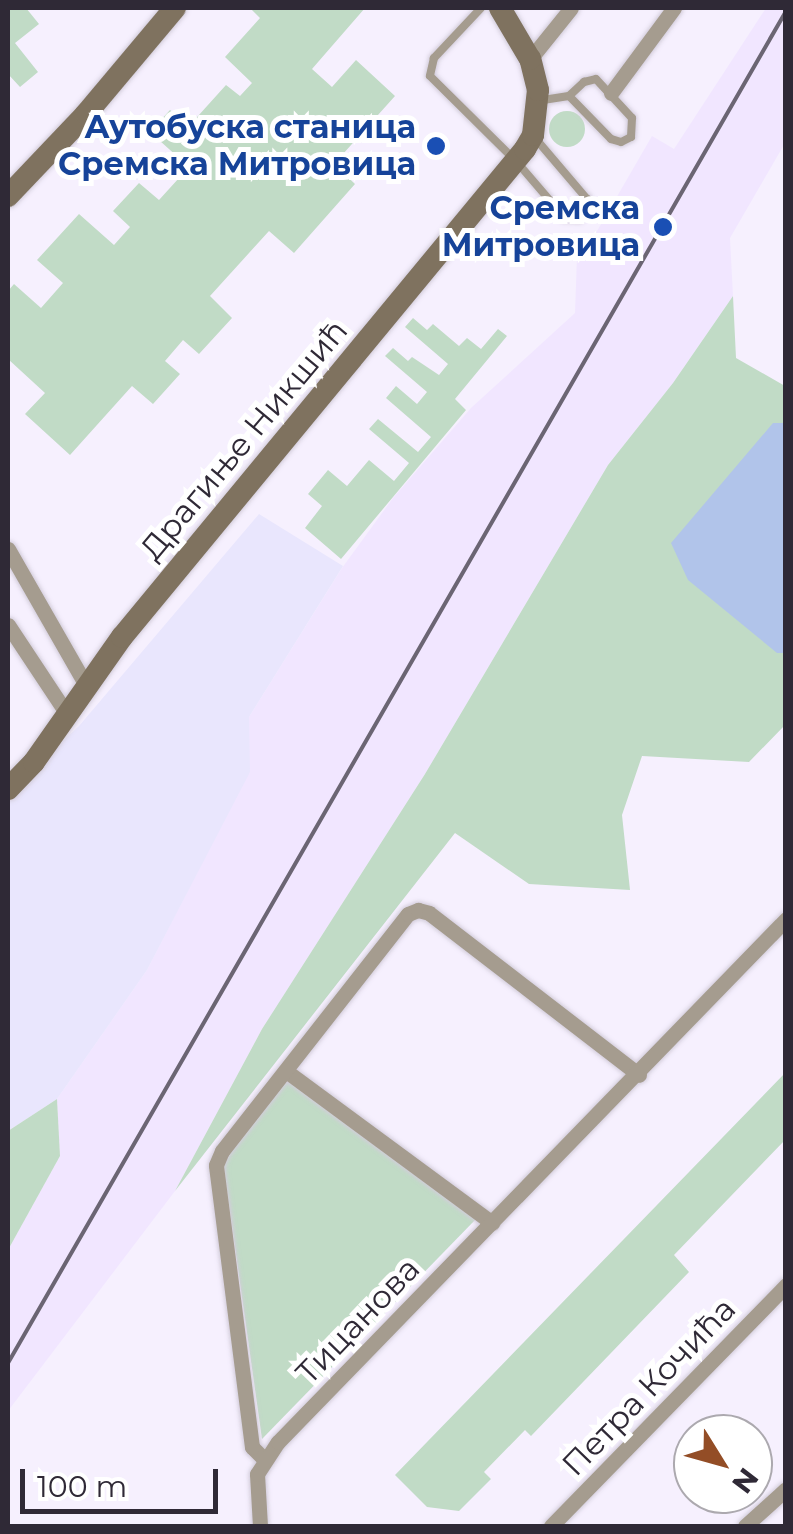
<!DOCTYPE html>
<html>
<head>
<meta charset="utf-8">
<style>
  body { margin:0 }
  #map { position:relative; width:793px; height:1534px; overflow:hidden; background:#f6f0fe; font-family:Montserrat,sans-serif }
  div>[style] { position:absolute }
  .built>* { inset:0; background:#f1e6ff }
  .industrial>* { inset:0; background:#e9e6fd }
  .green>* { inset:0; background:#c1dbc6 }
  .round { border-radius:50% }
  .water>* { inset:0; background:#b1c4ea }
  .roads { filter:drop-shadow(0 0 2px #d2ccda) drop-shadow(0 0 2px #d2ccda) }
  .lane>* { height:8px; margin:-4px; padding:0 4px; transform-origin:4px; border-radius:4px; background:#a59c8f }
  .street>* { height:15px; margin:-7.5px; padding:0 7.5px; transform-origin:7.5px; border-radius:7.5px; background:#a59c8f }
  .secondary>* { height:22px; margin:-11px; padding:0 11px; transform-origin:11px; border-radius:11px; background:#7f725f }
  .rail>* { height:4px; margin:-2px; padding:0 2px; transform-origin:2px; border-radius:2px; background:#6b6573 }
  .dots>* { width:28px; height:28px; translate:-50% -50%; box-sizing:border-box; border:5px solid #fff; border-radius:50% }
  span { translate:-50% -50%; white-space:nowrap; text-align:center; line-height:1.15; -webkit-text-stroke:10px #fff; paint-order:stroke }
  .transit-label { font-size:32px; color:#164399; font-weight:700 }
  .right { translate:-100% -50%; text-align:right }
  .street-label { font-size:32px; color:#2f2936 }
  .frame { position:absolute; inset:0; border:10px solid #2f2936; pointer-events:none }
  .north { position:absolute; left:673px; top:1414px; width:100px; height:100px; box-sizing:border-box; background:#fff; border:2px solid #aca9af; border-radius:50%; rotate:127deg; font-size:28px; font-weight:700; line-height:40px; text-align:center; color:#2f2936 }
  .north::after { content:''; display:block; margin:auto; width:35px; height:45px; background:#934d26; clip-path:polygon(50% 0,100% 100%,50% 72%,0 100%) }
  .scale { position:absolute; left:20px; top:1469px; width:198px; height:45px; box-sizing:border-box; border:5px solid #2f2936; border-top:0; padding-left:12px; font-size:30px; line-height:35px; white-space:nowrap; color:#2f2936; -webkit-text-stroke:8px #fff; paint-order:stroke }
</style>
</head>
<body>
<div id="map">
  <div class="built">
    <i style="clip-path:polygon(766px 8px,785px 8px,785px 143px,730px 238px,733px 296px,673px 383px,608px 465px,425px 774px,262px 1029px,175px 1191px,8px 1411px,8px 1250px,60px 1156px,57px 1099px,147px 970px,249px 772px,249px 717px,342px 568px,393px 498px,471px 408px,575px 313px,577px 256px,582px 257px,652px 136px,674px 149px)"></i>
  </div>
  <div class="industrial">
    <i style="clip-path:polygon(259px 514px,343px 566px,249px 717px,250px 772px,147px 970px,57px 1099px,8px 1131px,8px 792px,79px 726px)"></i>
  </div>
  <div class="green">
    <i style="clip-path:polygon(8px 8px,26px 8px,39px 24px,15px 43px,38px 72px,20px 87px,8px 74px)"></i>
    <i style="clip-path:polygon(250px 8px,365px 8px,312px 69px,332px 87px,356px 60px,395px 96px,334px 164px,355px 184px,294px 253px,269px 231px,210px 296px,232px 318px,199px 354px,183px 340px,165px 361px,180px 374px,153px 404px,132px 386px,70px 455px,25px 414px,45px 393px,8px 359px,8px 291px,14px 284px,41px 308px,63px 283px,37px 260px,79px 214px,114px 245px,130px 227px,113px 211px,139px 183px,159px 200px,189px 167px,150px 132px,170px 110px,189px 126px,226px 85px,240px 96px,252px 83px,225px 57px,260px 18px)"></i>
    <i class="round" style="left:549px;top:111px;width:36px;height:36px"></i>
    <i style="clip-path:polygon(733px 296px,736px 358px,785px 386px,785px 725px,749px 762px,642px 756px,622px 815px,630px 890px,529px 884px,455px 833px,175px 1191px,262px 1029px,425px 774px,608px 465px,673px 383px)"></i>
    <i style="clip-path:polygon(413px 318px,427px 330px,433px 324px,459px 346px,467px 338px,481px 349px,498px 329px,507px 336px,455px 399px,466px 410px,341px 559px,305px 528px,322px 506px,308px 494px,328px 470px,347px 486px,369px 460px,394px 481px,409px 463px,369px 429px,378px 419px,418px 452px,431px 437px,386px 398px,396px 386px,417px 404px,427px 392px,385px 356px,393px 348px,408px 361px,412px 357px,439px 375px,448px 364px,405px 327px)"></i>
    <i style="clip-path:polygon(785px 1073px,785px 1140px,674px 1255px,689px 1272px,531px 1436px,525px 1430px,484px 1472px,491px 1479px,459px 1511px,427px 1507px,395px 1475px)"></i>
    <i style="clip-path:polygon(290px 1074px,476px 1219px,262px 1439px,223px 1162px)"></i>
    <i style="clip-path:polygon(57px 1099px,60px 1156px,8px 1250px,8px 1131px)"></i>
  </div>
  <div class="water">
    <i style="clip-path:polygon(773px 423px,785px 423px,785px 653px,777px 653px,688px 580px,671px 543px)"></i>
  </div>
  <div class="roads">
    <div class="lane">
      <i style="left:481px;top:8px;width:69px;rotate:133.2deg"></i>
      <i style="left:434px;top:58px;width:18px;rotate:103deg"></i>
      <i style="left:430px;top:76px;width:121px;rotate:44.7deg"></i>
      <i style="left:516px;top:161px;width:74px;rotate:49.4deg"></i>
      <i style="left:564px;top:217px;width:15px;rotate:4deg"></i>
      <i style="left:579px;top:218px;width:21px;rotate:-67deg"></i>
      <i style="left:587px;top:199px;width:80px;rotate:-130.4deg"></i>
      <i style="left:543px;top:100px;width:26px;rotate:-9deg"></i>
      <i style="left:569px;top:96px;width:21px;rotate:-43deg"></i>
      <i style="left:584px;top:82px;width:12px;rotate:-14deg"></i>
      <i style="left:596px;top:79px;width:53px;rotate:47.3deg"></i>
      <i style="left:632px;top:118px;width:19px;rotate:93deg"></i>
      <i style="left:631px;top:137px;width:11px;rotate:153deg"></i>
      <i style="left:621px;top:142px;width:10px;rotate:-163deg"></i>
      <i style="left:611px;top:139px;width:60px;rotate:-134.3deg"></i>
    </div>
    <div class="street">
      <i style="left:530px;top:59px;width:65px;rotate:-51.2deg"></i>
      <i style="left:611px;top:93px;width:106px;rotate:-53.5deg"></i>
      <i style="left:8px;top:549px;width:157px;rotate:60.2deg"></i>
      <i style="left:8px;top:625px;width:107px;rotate:56.5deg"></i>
      <i style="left:286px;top:1071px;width:256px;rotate:36.4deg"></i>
      <i style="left:264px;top:1459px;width:17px;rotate:-135deg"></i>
      <i style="left:252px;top:1447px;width:284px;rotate:-97.3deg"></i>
      <i style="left:216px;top:1165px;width:15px;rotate:-67deg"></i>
      <i style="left:222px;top:1151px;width:301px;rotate:-51.9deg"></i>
      <i style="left:408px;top:914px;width:11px;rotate:-22deg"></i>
      <i style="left:418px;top:910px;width:11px;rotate:15deg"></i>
      <i style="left:429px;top:913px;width:265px;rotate:37.6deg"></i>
      <i style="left:260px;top:1526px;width:52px;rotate:-93.3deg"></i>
      <i style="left:257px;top:1474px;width:38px;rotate:-57deg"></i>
      <i style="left:278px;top:1442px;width:729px;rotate:-45.83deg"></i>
      <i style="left:551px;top:1526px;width:337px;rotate:-45.7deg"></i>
      <i style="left:745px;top:1526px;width:55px;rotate:-42.1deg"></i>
    </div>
    <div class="secondary">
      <i style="left:8px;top:196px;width:113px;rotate:-46.4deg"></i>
      <i style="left:86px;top:114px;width:138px;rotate:-50deg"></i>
      <i style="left:8px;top:789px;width:37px;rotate:-46deg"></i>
      <i style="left:34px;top:762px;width:153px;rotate:-54.9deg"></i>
      <i style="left:122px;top:637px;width:633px;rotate:-50.45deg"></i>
      <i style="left:525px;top:149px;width:16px;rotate:-60deg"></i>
      <i style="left:533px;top:135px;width:45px;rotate:-83.7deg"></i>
      <i style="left:538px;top:90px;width:32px;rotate:-104deg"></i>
      <i style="left:530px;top:59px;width:59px;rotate:-120.5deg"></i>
    </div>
  </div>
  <div class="rail">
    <i style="left:8px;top:1363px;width:1560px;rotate:-60.08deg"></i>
  </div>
  <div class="dots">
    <i style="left:436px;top:146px;background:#1a4fb4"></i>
    <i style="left:663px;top:227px;background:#1a4fb4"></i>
  </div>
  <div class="transit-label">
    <span class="right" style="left:416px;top:146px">Аутобуска станица<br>Сремска Митровица</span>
    <span class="right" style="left:640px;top:227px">Сремска<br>Митровица</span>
  </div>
  <div class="street-label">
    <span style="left:244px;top:440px;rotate:-50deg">Драгиње Никшић</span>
    <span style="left:358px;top:1321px;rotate:-46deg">Тицанова</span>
    <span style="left:649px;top:1387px;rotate:-46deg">Петра Кочића</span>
  </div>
  <div class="frame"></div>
  <div class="north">N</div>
  <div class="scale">100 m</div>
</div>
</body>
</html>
